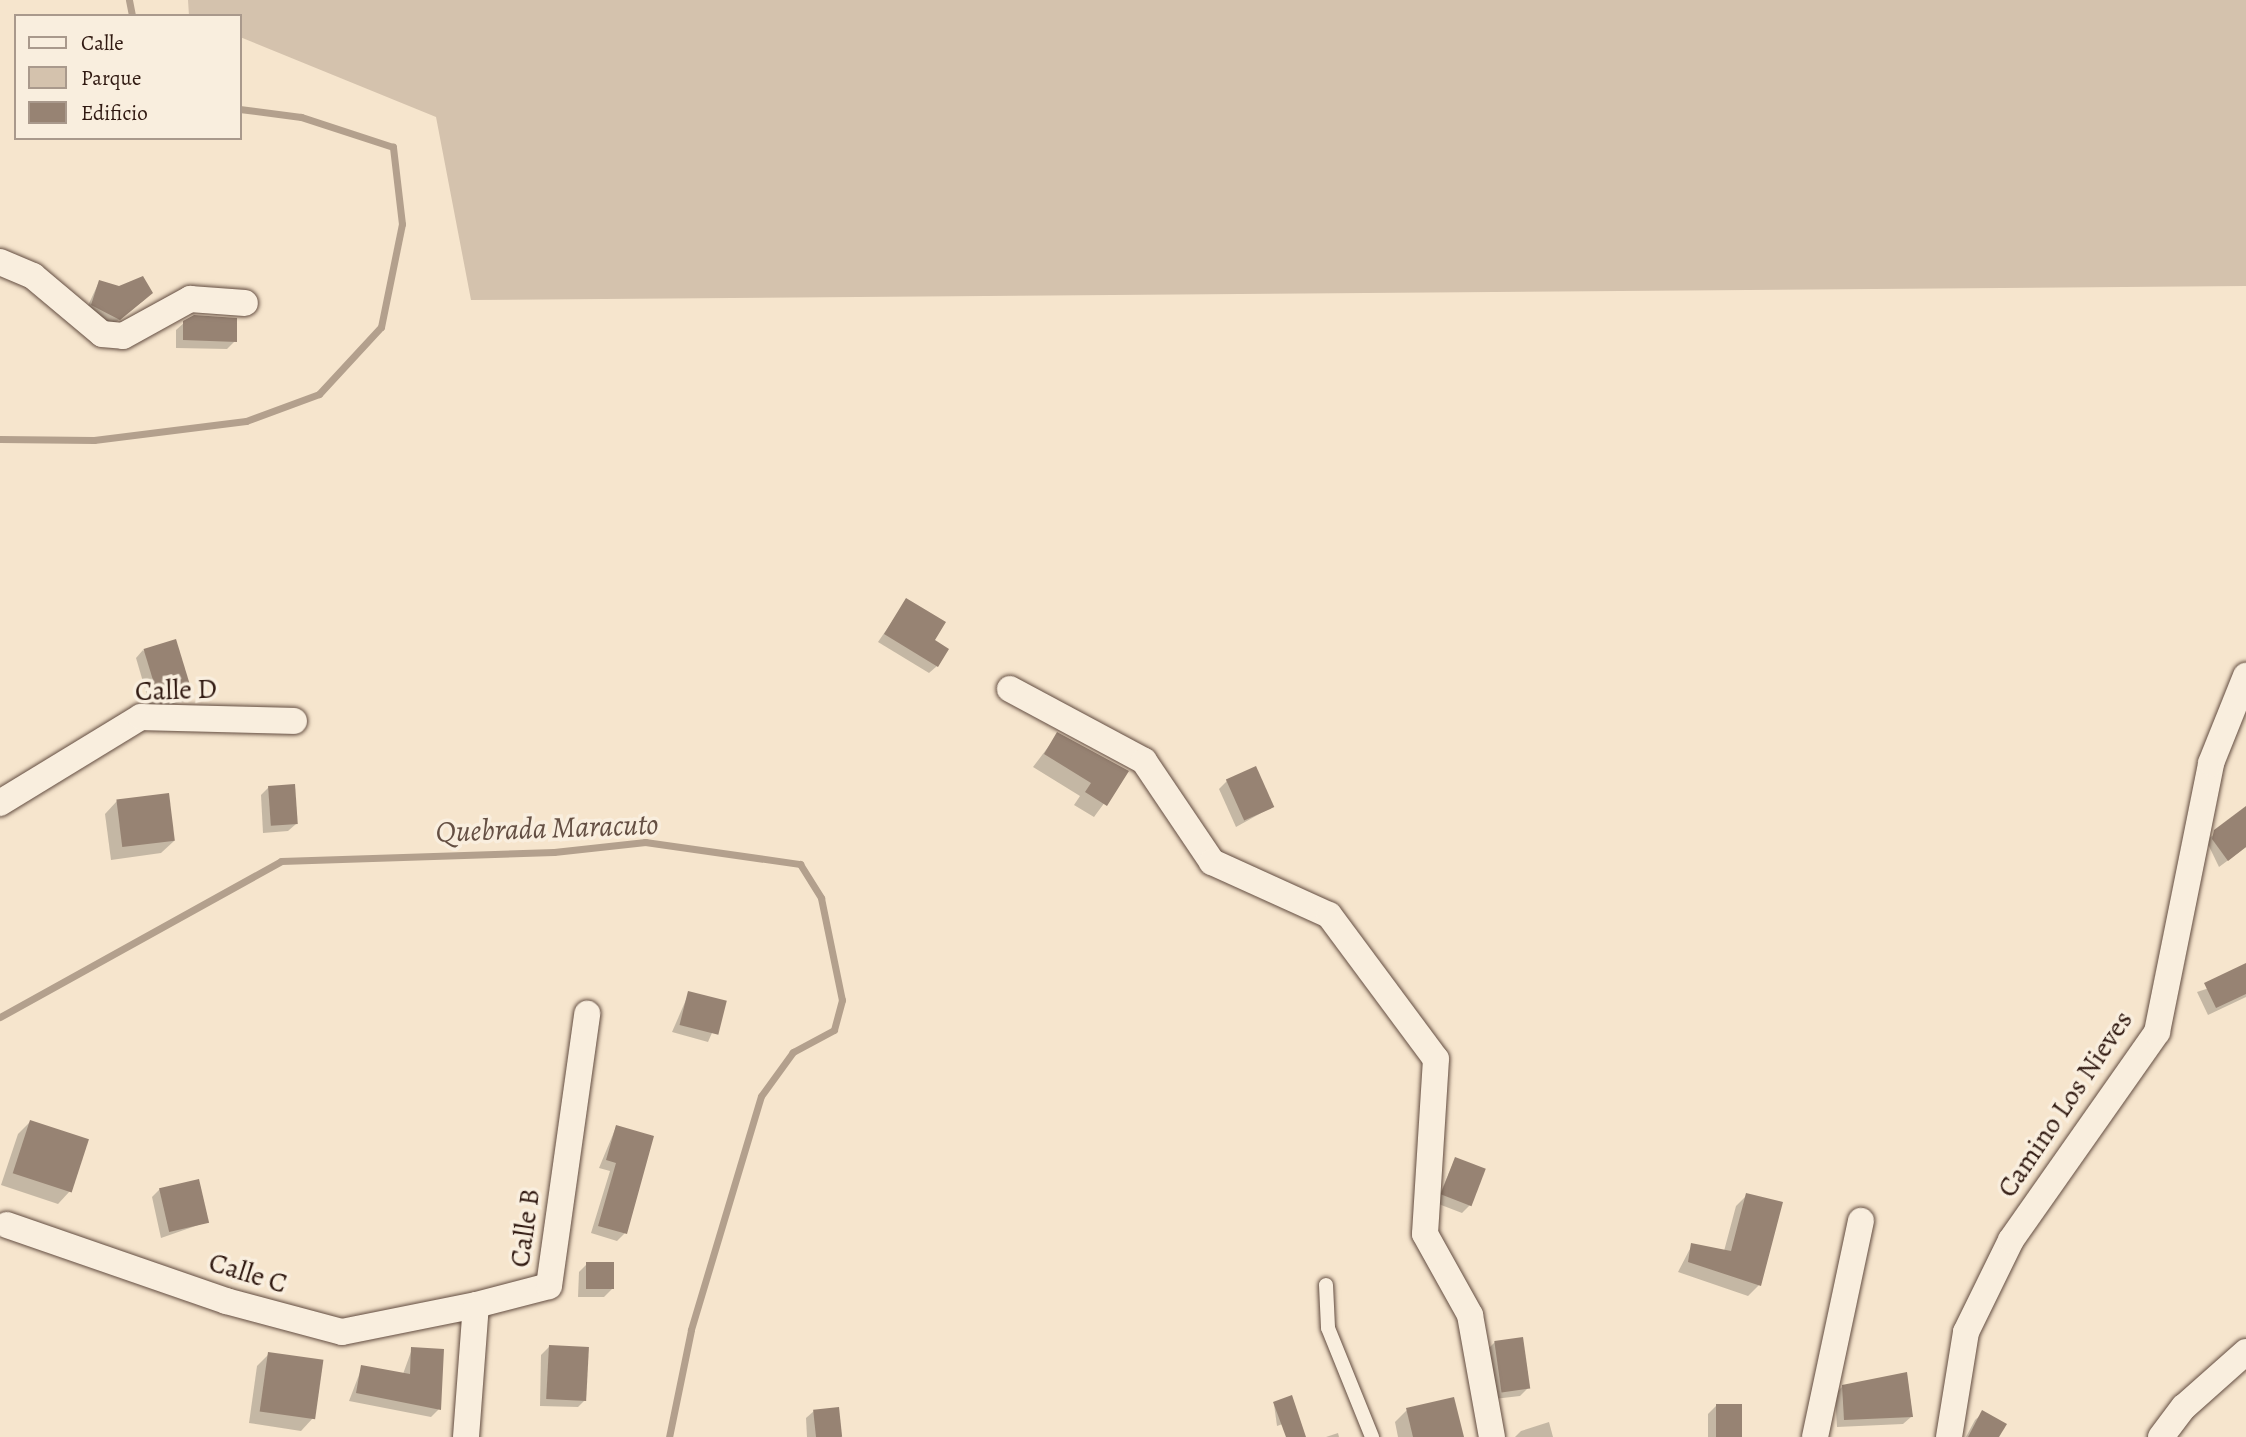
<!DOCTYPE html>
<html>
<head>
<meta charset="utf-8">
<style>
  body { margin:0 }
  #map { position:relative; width:2246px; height:1437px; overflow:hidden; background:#f6e5cd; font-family:Alegreya,serif }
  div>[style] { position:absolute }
  .green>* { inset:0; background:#d4c2ad }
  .shadow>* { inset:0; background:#0003 }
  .stream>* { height:7px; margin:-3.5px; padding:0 3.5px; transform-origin:3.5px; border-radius:3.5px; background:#b3a08d }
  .building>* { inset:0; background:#978373; transform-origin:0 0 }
  .roads { filter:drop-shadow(0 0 2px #624c40) drop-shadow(0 0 2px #624c40) }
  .service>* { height:14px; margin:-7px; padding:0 7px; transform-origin:7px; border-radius:7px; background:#f9eede }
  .minor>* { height:26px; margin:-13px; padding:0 13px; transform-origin:13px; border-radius:13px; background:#f9eede }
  span { translate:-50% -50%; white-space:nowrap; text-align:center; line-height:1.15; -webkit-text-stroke:7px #f9eede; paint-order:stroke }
  .street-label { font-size:28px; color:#301911 }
  .water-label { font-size:30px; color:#644f43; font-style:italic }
  .legend { position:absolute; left:14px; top:14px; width:228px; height:126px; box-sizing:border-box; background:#f9eede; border:2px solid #a9998c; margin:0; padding:9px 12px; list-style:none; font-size:21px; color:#301911 }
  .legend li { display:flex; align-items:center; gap:14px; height:35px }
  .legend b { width:35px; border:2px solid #a9998c }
</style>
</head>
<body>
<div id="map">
  <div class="green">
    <i style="clip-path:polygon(188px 0,2246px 0,2246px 286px,471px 300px,436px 117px,240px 37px,240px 16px,189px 16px)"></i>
  </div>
  <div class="shadow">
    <i style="clip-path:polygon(99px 282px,144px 300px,111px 326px,85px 312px)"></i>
    <i style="clip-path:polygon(185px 322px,235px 341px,227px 349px,176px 348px,176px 330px)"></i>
    <i style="clip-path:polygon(907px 600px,933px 641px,937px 666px,929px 673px,878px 642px)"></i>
    <i style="clip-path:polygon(143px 650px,191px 694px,183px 702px,151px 709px,136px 658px)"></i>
    <i style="clip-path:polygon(1058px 734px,1127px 772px,1094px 817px,1074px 805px,1080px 796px,1033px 767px)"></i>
    <i style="clip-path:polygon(1227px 781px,1272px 807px,1236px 827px,1219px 789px)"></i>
    <i style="clip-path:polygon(269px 787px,296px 824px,288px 831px,263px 833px,261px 795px)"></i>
    <i style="clip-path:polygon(117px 801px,174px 841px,161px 853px,111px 860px,105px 814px)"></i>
    <i style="clip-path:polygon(2246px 814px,2246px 847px,2219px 867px,2206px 840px)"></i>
    <i style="clip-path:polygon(2246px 976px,2246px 997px,2208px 1015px,2197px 992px)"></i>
    <i style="clip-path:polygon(689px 993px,725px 1003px,708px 1042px,672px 1032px)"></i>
    <i style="clip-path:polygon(30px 1122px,70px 1191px,58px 1204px,1px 1185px,18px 1134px)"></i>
    <i style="clip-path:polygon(616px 1127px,625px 1233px,617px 1241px,591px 1233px,610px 1171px,599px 1168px)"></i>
    <i style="clip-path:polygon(1455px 1159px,1470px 1205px,1462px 1213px,1436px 1203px)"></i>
    <i style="clip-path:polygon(160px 1189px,207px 1222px,161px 1238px,152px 1197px)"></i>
    <i style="clip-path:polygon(1747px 1195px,1759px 1285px,1748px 1296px,1678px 1272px,1692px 1245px,1724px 1251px,1736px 1206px)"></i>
    <i style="clip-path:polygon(587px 1264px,612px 1289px,604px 1297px,578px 1297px,579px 1272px)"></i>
    <i style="clip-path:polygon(1495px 1342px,1528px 1388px,1520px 1396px,1494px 1399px,1487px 1350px)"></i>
    <i style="clip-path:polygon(549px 1347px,586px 1399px,578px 1407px,540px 1406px,541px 1355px)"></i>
    <i style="clip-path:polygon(412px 1349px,439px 1409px,431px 1417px,349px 1401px,362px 1367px,403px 1374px)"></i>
    <i style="clip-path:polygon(269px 1354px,313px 1418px,301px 1431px,249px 1423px,257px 1366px)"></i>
    <i style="clip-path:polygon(1843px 1386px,1911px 1417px,1903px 1424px,1837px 1427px,1835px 1394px)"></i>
    <i style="clip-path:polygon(1274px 1404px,1294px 1420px,1277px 1426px)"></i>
    <i style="clip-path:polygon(1716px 1406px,1740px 1437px,1708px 1437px,1708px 1414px)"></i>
    <i style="clip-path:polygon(1407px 1410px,1462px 1437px,1398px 1437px,1395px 1422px)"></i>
    <i style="clip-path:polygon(814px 1411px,840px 1437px,807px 1437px,806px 1418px)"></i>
    <i style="clip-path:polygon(1983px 1413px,1997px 1437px,1966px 1437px,1975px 1420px)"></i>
    <i style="clip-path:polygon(1549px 1422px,1553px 1437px,1515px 1437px,1521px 1431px)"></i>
    <i style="clip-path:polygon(1338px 1433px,1339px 1437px,1326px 1437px)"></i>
  </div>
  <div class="stream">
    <i style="left:129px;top:0;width:16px;rotate:79deg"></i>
    <i style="left:0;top:439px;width:94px;rotate:0.6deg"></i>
    <i style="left:94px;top:440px;width:153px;rotate:-7.1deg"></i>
    <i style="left:246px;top:421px;width:78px;rotate:-20.3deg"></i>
    <i style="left:319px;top:394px;width:91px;rotate:-47.2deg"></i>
    <i style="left:381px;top:327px;width:105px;rotate:-78.5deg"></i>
    <i style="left:402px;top:224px;width:78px;rotate:-96.7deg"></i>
    <i style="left:393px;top:147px;width:97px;rotate:-161.9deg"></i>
    <i style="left:301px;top:117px;width:62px;rotate:-172.5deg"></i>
    <i style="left:0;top:1017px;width:321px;rotate:-29deg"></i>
    <i style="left:281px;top:861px;width:273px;rotate:-1.9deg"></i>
    <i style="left:554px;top:852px;width:92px;rotate:-6.3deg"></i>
    <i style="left:645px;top:842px;width:157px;rotate:8.1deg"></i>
    <i style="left:800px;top:864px;width:40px;rotate:58deg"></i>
    <i style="left:821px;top:898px;width:104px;rotate:78.4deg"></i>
    <i style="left:842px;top:1000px;width:31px;rotate:105deg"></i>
    <i style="left:834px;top:1030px;width:47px;rotate:151.8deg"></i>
    <i style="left:793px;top:1052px;width:54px;rotate:126deg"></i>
    <i style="left:761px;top:1096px;width:244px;rotate:106.7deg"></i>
    <i style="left:691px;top:1330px;width:109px;rotate:101.6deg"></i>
  </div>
  <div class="building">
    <i style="clip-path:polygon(143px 276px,153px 293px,120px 320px,91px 305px,99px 280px,119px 286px)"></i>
    <i style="clip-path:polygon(194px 315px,237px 318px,237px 342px,183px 340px,183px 321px)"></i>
    <i style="clip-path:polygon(906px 598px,946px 622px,935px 640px,949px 649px,938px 667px,884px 634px)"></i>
    <i style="left:176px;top:639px;width:59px;height:34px;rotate:73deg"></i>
    <i style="clip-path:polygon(1057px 732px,1129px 771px,1107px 806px,1085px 792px,1091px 783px,1044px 754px)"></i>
    <i style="left:1256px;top:766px;width:45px;height:33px;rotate:66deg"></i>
    <i style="left:295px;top:784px;width:40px;height:27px;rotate:86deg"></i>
    <i style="left:169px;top:793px;width:48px;height:53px;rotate:83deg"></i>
    <i style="clip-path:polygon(2246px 806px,2246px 847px,2228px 861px,2212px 839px,2214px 830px)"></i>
    <i style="clip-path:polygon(2246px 963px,2246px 994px,2216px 1008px,2204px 983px)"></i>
    <i style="left:688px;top:991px;width:40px;height:35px;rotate:14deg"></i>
    <i style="left:30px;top:1120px;width:62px;height:56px;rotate:18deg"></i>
    <i style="clip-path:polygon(616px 1125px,654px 1136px,627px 1234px,598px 1226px,616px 1163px,606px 1160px)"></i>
    <i style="left:1455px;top:1157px;width:33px;height:40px;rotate:21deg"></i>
    <i style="left:199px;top:1179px;width:45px;height:41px;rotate:77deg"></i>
    <i style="clip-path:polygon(1746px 1193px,1783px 1202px,1761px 1286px,1688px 1262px,1691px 1243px,1731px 1251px)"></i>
    <i style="left:586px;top:1262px;width:28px;height:27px"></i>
    <i style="left:1523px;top:1337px;width:52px;height:29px;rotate:82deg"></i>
    <i style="left:549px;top:1345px;width:40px;height:54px;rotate:3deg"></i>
    <i style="clip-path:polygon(411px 1347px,444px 1349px,441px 1410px,356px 1393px,361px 1365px,410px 1374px)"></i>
    <i style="left:268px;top:1352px;width:56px;height:60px;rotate:8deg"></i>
    <i style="clip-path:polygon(1907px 1372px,1913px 1417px,1844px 1420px,1842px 1385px)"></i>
    <i style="clip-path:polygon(1292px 1395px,1306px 1437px,1286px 1437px,1273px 1402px)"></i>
    <i style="clip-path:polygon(1454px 1397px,1464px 1437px,1413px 1437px,1406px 1408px)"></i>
    <i style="left:1716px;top:1404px;width:26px;height:33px"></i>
    <i style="left:839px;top:1407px;width:30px;height:26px;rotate:84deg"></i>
    <i style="clip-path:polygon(1982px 1410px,2007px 1424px,1999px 1437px,1968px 1437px)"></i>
  </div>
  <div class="roads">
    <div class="service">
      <i style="left:1326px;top:1285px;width:43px;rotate:87.3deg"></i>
      <i style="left:1328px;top:1328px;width:118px;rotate:68deg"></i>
    </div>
    <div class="minor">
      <i style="left:0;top:262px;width:36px;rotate:23deg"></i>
      <i style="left:33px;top:276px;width:90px;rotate:40deg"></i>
      <i style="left:102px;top:334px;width:21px;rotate:5deg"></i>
      <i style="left:123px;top:336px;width:77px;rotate:-28.9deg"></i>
      <i style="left:190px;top:299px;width:55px;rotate:4.2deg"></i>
      <i style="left:1010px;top:689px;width:152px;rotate:28.2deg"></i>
      <i style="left:1144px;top:761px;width:122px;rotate:56deg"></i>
      <i style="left:1212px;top:862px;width:128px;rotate:24.4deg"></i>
      <i style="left:1329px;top:915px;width:179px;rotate:53.4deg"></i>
      <i style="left:1436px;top:1059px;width:175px;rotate:93.6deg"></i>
      <i style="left:1425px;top:1234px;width:93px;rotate:60.9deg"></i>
      <i style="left:1470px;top:1315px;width:124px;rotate:79.8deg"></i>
      <i style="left:0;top:803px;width:165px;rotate:-31.4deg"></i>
      <i style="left:141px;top:717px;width:153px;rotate:1.5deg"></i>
      <i style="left:7px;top:1225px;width:232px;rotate:19.1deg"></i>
      <i style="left:226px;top:1301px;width:120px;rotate:15deg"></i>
      <i style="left:342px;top:1332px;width:137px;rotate:-11.4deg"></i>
      <i style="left:466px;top:1437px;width:132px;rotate:-85.7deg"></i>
      <i style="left:476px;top:1305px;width:75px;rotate:-14.6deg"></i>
      <i style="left:549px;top:1286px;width:275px;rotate:-82deg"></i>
      <i style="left:1815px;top:1437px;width:221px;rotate:-78deg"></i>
      <i style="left:1949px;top:1437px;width:106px;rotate:-80.8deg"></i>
      <i style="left:1966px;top:1332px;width:102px;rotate:-63.9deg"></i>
      <i style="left:2011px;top:1240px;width:254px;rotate:-54.9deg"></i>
      <i style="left:2157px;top:1032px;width:274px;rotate:-78.6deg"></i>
      <i style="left:2211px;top:763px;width:94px;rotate:-68.1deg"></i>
      <i style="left:2161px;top:1437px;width:38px;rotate:-53deg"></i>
      <i style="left:2184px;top:1407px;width:83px;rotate:-41.6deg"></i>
    </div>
  </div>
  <div class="street-label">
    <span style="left:176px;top:690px;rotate:-2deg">Calle D</span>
    <span style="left:2065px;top:1104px;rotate:-56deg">Camino Los Nieves</span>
    <span style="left:525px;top:1228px;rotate:-82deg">Calle B</span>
    <span style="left:248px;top:1273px;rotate:17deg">Calle C</span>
  </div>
  <div class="water-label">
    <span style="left:547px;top:828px;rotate:-2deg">Quebrada Maracuto</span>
  </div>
  <ul class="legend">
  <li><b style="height:9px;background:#f9eede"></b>Calle</li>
  <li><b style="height:19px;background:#d4c2ad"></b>Parque</li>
  <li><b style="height:19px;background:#978373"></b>Edificio</li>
  </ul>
</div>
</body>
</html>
